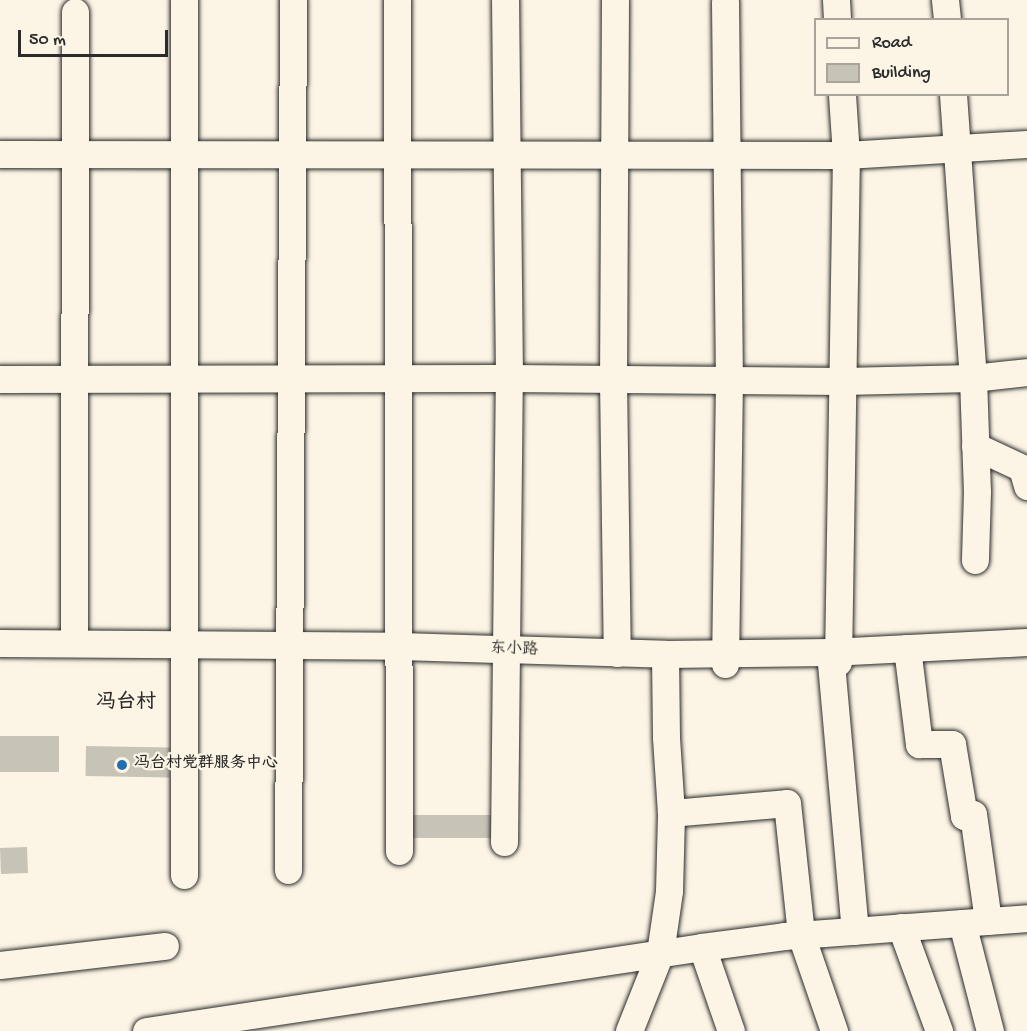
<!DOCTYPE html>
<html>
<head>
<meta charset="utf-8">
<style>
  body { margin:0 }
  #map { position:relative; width:1027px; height:1031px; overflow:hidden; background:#fcf5e5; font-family:"Gochi Hand","LXGW WenKai TC",sans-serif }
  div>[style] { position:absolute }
  .building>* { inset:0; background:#c8c3b7; transform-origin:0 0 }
  .roads { filter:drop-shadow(0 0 2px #2b2b2b) drop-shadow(0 0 2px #2b2b2b) }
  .minor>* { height:27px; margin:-13.5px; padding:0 13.5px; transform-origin:13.5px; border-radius:13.5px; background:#fcf5e5 }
  .dots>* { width:16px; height:16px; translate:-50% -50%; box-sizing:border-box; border:3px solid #fcf5e5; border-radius:50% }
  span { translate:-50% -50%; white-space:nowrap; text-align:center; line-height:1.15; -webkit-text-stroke:4.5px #fcf5e5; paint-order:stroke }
  .street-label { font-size:16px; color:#2b2b2b }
  .poi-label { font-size:16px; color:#2b2b2b; font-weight:700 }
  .left { translate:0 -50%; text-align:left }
  .quarter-label { font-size:20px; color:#2b2b2b; font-weight:700 }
  .legend { position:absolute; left:814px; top:18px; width:195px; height:78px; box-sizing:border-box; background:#fcf5e5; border:2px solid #a8a49b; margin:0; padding:8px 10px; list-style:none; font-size:18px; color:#2b2b2b }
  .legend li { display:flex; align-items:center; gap:12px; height:30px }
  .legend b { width:30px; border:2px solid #a8a49b }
  .scale { position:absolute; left:18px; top:30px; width:150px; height:27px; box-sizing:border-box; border:3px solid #2b2b2b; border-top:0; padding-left:8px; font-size:18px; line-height:21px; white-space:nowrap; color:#2b2b2b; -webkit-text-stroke:4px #fcf5e5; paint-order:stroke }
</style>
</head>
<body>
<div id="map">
  <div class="building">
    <i style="left:0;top:736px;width:59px;height:36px"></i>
    <i style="left:86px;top:746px;width:84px;height:30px;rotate:1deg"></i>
    <i style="left:408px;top:815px;width:86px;height:23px"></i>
    <i style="left:27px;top:847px;width:26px;height:27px;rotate:88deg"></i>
  </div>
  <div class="roads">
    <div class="minor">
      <i style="left:397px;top:0;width:851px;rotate:89.87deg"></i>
      <i style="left:615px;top:0;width:380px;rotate:90.3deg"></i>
      <i style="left:613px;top:380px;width:273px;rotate:89.2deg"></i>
      <i style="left:836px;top:0;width:20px;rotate:87deg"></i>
      <i style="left:945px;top:0;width:20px;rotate:84deg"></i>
      <i style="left:725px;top:2px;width:378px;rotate:89.4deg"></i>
      <i style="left:729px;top:380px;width:284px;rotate:90.8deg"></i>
      <i style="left:953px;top:94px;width:285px;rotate:86deg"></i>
      <i style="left:973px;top:378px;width:113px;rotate:88deg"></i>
      <i style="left:977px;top:491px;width:69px;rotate:91.7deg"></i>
      <i style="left:0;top:154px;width:846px;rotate:0.07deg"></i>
      <i style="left:846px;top:155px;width:181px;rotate:-3.5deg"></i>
      <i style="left:0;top:379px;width:509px;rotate:-0.11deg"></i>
      <i style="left:509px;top:378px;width:333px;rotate:0.5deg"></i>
      <i style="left:842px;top:381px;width:131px;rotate:-1.3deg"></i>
      <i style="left:973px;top:378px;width:54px;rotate:-6.3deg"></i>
      <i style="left:975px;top:446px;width:52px;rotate:25.1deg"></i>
      <i style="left:1022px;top:468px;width:19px;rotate:74deg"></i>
      <i style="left:0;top:643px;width:400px;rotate:0.4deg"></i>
      <i style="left:400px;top:646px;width:265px;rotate:1.7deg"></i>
      <i style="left:665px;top:654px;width:165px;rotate:-0.7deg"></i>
      <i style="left:830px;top:652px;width:197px;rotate:-2.9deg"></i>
      <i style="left:74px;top:643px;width:631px;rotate:-89.91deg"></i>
      <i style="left:907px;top:648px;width:97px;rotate:82.9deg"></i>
      <i style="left:919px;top:744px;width:33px"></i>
      <i style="left:952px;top:744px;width:73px;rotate:80.5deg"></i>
      <i style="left:964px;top:816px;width:9px;rotate:-13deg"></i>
      <i style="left:973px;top:814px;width:108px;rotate:82deg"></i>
      <i style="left:830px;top:652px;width:280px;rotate:84.9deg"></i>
      <i style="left:838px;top:662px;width:507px;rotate:-89.1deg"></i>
      <i style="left:846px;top:155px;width:61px;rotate:-93.8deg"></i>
      <i style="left:671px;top:813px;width:116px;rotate:-4.9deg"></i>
      <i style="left:787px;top:803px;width:133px;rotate:83.9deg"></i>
      <i style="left:801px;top:935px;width:102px;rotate:71deg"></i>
      <i style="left:504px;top:842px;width:464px;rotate:-89.4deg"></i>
      <i style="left:509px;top:378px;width:378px;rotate:-90.6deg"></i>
      <i style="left:288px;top:870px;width:870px;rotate:-89.67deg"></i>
      <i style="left:184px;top:875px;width:875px;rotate:-90deg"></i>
      <i style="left:962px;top:923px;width:112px;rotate:75.5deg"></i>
      <i style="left:901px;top:927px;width:111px;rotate:69.9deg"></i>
      <i style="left:702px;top:947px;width:89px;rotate:71deg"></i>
      <i style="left:0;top:965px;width:166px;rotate:-6.6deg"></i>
      <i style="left:146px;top:1031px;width:562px;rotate:-8.59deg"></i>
      <i style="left:702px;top:947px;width:83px;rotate:-7.6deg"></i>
      <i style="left:784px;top:936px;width:244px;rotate:-4.2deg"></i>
      <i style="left:629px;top:1031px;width:84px;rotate:-68.3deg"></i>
      <i style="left:660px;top:953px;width:63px;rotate:-81.7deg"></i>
      <i style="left:669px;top:891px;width:78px;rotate:-88.5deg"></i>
      <i style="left:671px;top:813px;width:76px;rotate:-93.8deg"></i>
      <i style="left:666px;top:737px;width:83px;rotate:-90.7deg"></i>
    </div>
  </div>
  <div class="dots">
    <i style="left:122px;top:765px;background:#1f6fb2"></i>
  </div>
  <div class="street-label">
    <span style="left:514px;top:651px;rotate:2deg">东小路</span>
  </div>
  <div class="poi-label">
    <span class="left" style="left:134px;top:765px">冯台村党群服务中心</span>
  </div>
  <div class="quarter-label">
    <span style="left:126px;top:703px">冯台村</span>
  </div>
  <ul class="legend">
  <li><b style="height:8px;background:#fcf5e5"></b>Road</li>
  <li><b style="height:16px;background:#c8c3b7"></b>Building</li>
  </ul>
  <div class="scale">50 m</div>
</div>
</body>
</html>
